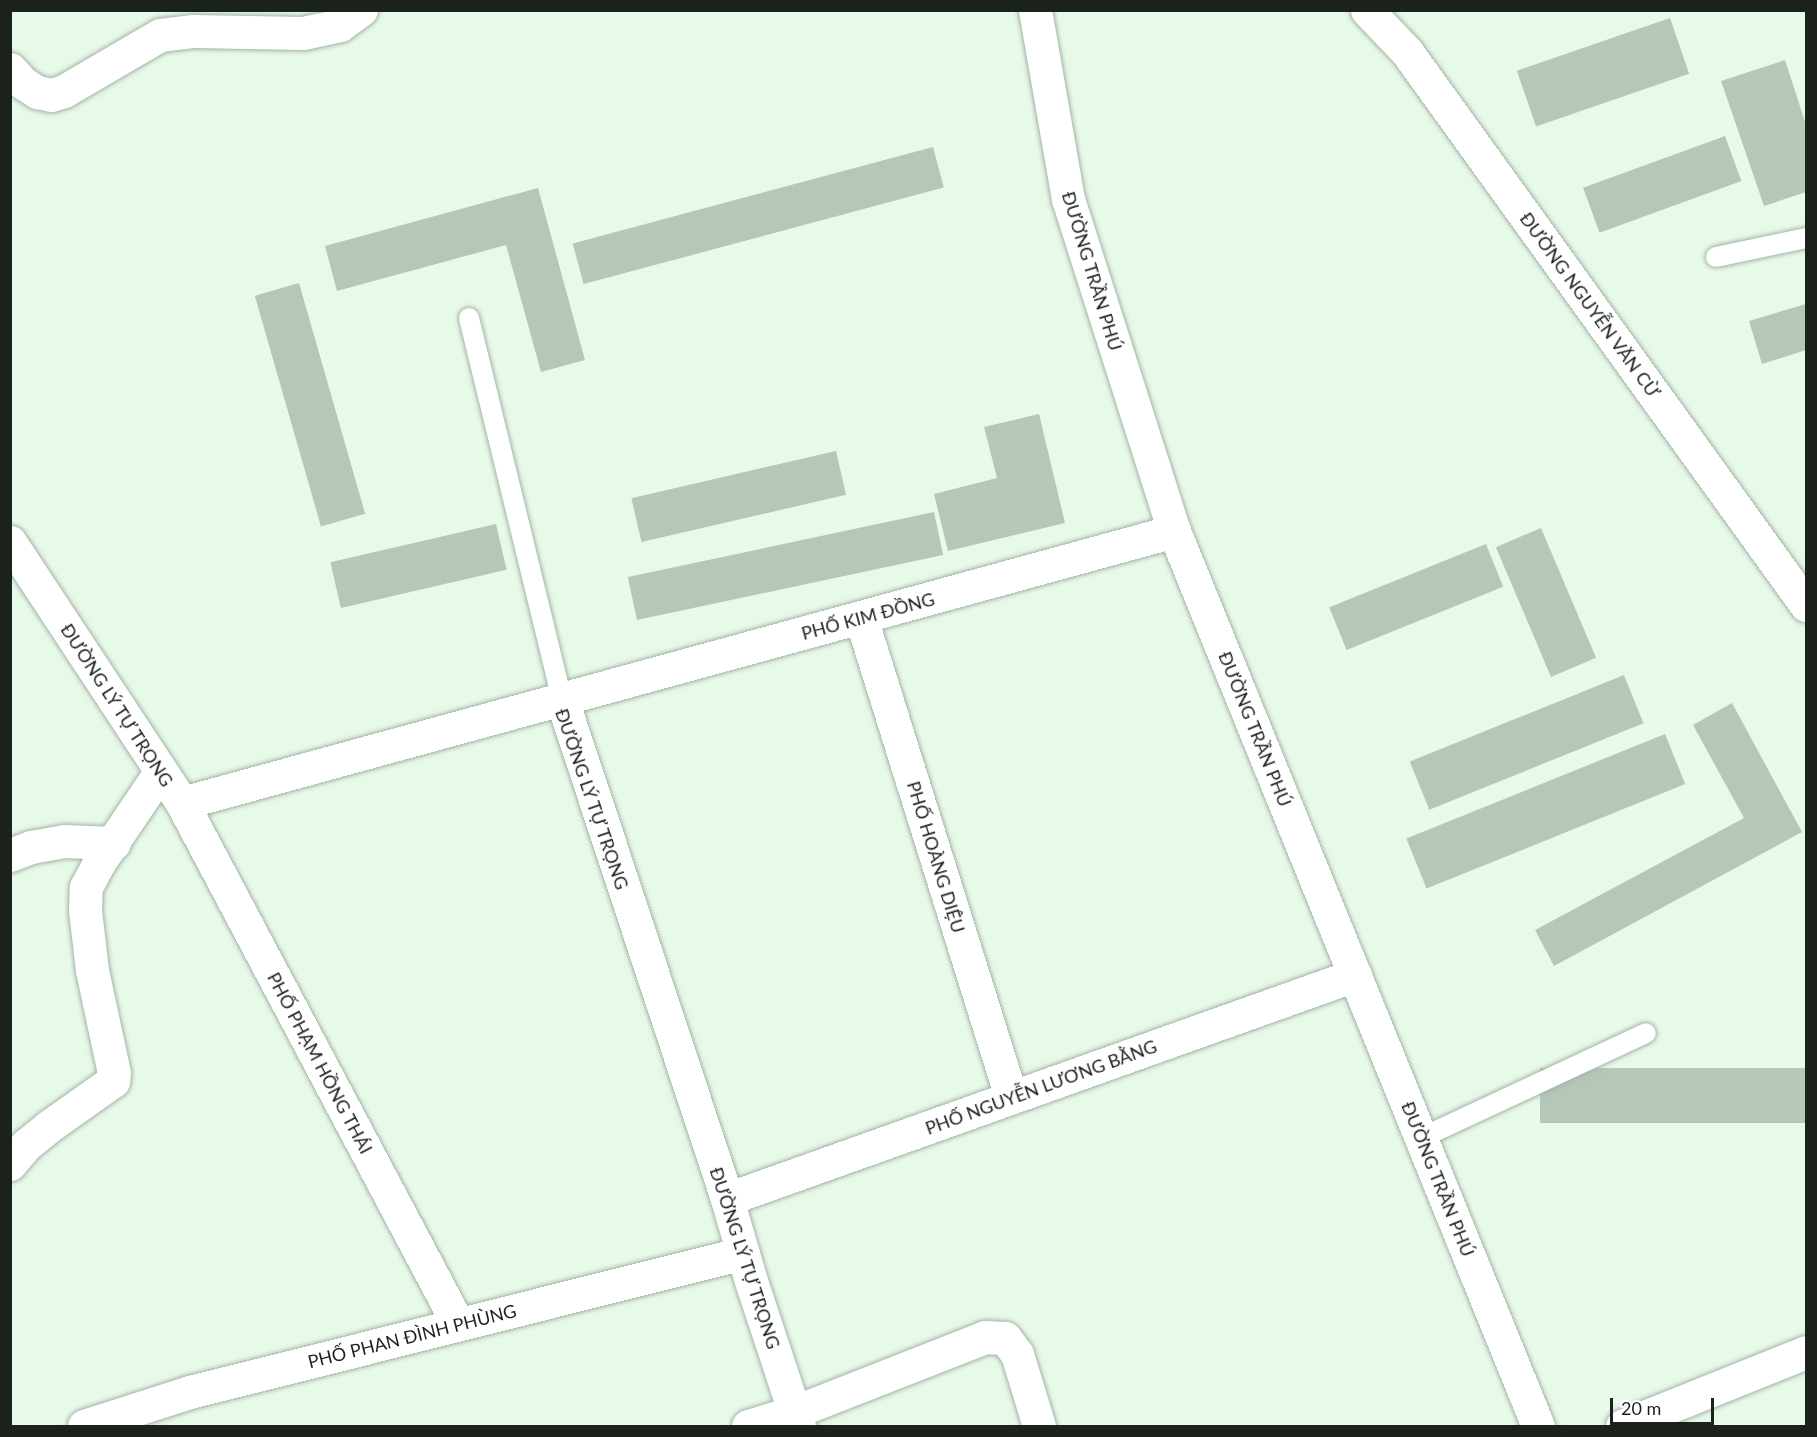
<!DOCTYPE html>
<html>
<head>
<meta charset="utf-8">
<style>
  body { margin:0 }
  #map { position:relative; width:1817px; height:1437px; overflow:hidden; background:#e7faea; font-family:Lato,sans-serif }
  div>[style] { position:absolute }
  .building>* { inset:0; background:#b5c7b8; transform-origin:0 0 }
  .roads { filter:drop-shadow(0 0 2px #a3b4a5) drop-shadow(0 0 2px #a3b4a5) }
  .lane>* { height:20px; margin:-10px; padding:0 10px; transform-origin:10px; border-radius:10px; background:#fff }
  .street>* { height:33px; margin:-16.5px; padding:0 16.5px; transform-origin:16.5px; border-radius:16.5px; background:#fff }
  .secondary>* { height:33px; margin:-16.5px; padding:0 16.5px; transform-origin:16.5px; border-radius:16.5px; background:#fff }
  span { translate:-50% -50%; white-space:nowrap; text-align:center; line-height:1.15; -webkit-text-stroke:4.5px #fff; paint-order:stroke }
  .street-label { font-size:18px; color:#1b221c }
  .frame { position:absolute; inset:0; border:12px solid #1b221c; pointer-events:none }
  .scale { position:absolute; left:1610px; top:1398px; width:104px; height:27px; box-sizing:border-box; border:3px solid #1b221c; border-top:0; padding-left:8px; font-size:18px; line-height:21px; white-space:nowrap; color:#1b221c; -webkit-text-stroke:4px #fff; paint-order:stroke }
</style>
</head>
<body>
<div id="map">
  <div class="building">
    <i style="left:1670px;top:18px;width:59px;height:162px;rotate:71deg"></i>
    <i style="clip-path:polygon(1785px 60px,1806px 125px,1806px 192px,1764px 206px,1721px 81px)"></i>
    <i style="left:1725px;top:136px;width:48px;height:151px;rotate:70deg"></i>
    <i style="left:933px;top:147px;width:42px;height:373px;rotate:75deg"></i>
    <i style="clip-path:polygon(538px 188px,585px 360px,541px 372px,506px 245px,337px 291px,325px 246px)"></i>
    <i style="left:299px;top:283px;width:240px;height:46px;rotate:74deg"></i>
    <i style="clip-path:polygon(1806px 304px,1806px 350px,1762px 364px,1749px 321px)"></i>
    <i style="clip-path:polygon(1039px 414px,1065px 523px,948px 551px,934px 494px,997px 478px,984px 427px)"></i>
    <i style="left:836px;top:451px;width:45px;height:210px;rotate:77deg"></i>
    <i style="left:934px;top:512px;width:44px;height:313px;rotate:78deg"></i>
    <i style="left:496px;top:524px;width:47px;height:170px;rotate:77deg"></i>
    <i style="left:1541px;top:528px;width:141px;height:49px;rotate:67deg"></i>
    <i style="left:1486px;top:544px;width:46px;height:169px;rotate:68deg"></i>
    <i style="left:1624px;top:675px;width:52px;height:231px;rotate:68deg"></i>
    <i style="clip-path:polygon(1732px 703px,1802px 832px,1554px 966px,1535px 930px,1744px 818px,1693px 725px)"></i>
    <i style="left:1665px;top:734px;width:54px;height:279px;rotate:68deg"></i>
    <i style="left:1806px;top:1068px;width:55px;height:266px;rotate:90deg"></i>
  </div>
  <div class="roads">
    <div class="lane">
      <i style="left:1716px;top:257px;width:92px;rotate:-11.9deg"></i>
      <i style="left:469px;top:318px;width:393px;rotate:76.3deg"></i>
      <i style="left:1421px;top:1138px;width:248px;rotate:-25deg"></i>
    </div>
    <div class="street">
      <i style="left:1367px;top:10px;width:58px;rotate:46.4deg"></i>
      <i style="left:1407px;top:52px;width:682px;rotate:54.19deg"></i>
      <i style="left:10px;top:69px;width:19px;rotate:47deg"></i>
      <i style="left:23px;top:83px;width:17px;rotate:33deg"></i>
      <i style="left:37px;top:92px;width:14px;rotate:12deg"></i>
      <i style="left:51px;top:95px;width:14px;rotate:-17deg"></i>
      <i style="left:64px;top:91px;width:111px;rotate:-30.3deg"></i>
      <i style="left:160px;top:35px;width:34px;rotate:-7deg"></i>
      <i style="left:194px;top:31px;width:109px;rotate:1.1deg"></i>
      <i style="left:303px;top:33px;width:38px;rotate:-12deg"></i>
      <i style="left:340px;top:25px;width:26px;rotate:-36deg"></i>
      <i style="left:861px;top:618px;width:502px;rotate:72.61deg"></i>
      <i style="left:182px;top:803px;width:590px;rotate:62.09deg"></i>
      <i style="left:10px;top:855px;width:22px;rotate:-21deg"></i>
      <i style="left:31px;top:847px;width:34px;rotate:-10deg"></i>
      <i style="left:64px;top:841px;width:50px;rotate:2.3deg"></i>
      <i style="left:10px;top:1164px;width:25px;rotate:-50deg"></i>
      <i style="left:26px;top:1145px;width:28px;rotate:-39deg"></i>
      <i style="left:48px;top:1127px;width:80px;rotate:-35.3deg"></i>
      <i style="left:113px;top:1081px;width:8px;rotate:-83deg"></i>
      <i style="left:114px;top:1073px;width:105px;rotate:-102.1deg"></i>
      <i style="left:92px;top:970px;width:60px;rotate:-96.7deg"></i>
      <i style="left:85px;top:910px;width:23px;rotate:-88deg"></i>
      <i style="left:86px;top:887px;width:26px;rotate:-62deg"></i>
      <i style="left:98px;top:864px;width:112px;rotate:-55.9deg"></i>
      <i style="left:727px;top:1199px;width:667px;rotate:-19.63deg"></i>
      <i style="left:84px;top:1426px;width:111px;rotate:-17.8deg"></i>
      <i style="left:190px;top:1392px;width:570px;rotate:-14.11deg"></i>
      <i style="left:748px;top:1426px;width:48px;rotate:-16.9deg"></i>
      <i style="left:794px;top:1412px;width:205px;rotate:-21.4deg"></i>
      <i style="left:985px;top:1337px;width:20px;rotate:3deg"></i>
      <i style="left:1005px;top:1338px;width:20px;rotate:53deg"></i>
      <i style="left:1017px;top:1354px;width:75px;rotate:73deg"></i>
      <i style="left:1622px;top:1426px;width:198px;rotate:-21.9deg"></i>
    </div>
    <div class="secondary">
      <i style="left:1035px;top:10px;width:192px;rotate:80.1deg"></i>
      <i style="left:1068px;top:199px;width:349px;rotate:72.3deg"></i>
      <i style="left:1174px;top:531px;width:966px;rotate:67.87deg"></i>
      <i style="left:10px;top:542px;width:313px;rotate:56.6deg"></i>
      <i style="left:182px;top:803px;width:1029px;rotate:-15.33deg"></i>
      <i style="left:562px;top:700px;width:526px;rotate:71.7deg"></i>
      <i style="left:727px;top:1199px;width:85px;rotate:73.7deg"></i>
      <i style="left:751px;top:1281px;width:153px;rotate:71.7deg"></i>
    </div>
  </div>
  <div class="street-label">
    <span style="left:1092px;top:271px;rotate:73deg">ĐƯỜNG TRẦN PHÚ</span>
    <span style="left:1590px;top:305px;rotate:54deg">ĐƯỜNG NGUYỄN VĂN CỪ</span>
    <span style="left:868px;top:616px;rotate:-15deg">PHỐ KIM ĐỒNG</span>
    <span style="left:117px;top:705px;rotate:57deg">ĐƯỜNG LÝ TỰ TRỌNG</span>
    <span style="left:1255px;top:729px;rotate:68deg">ĐƯỜNG TRẦN PHÚ</span>
    <span style="left:592px;top:799px;rotate:71deg">ĐƯỜNG LÝ TỰ TRỌNG</span>
    <span style="left:936px;top:857px;rotate:73deg">PHỐ HOÀNG DIỆU</span>
    <span style="left:320px;top:1063px;rotate:62deg">PHỐ PHẠM HỒNG THÁI</span>
    <span style="left:1041px;top:1087px;rotate:-20deg">PHỐ NGUYỄN LƯƠNG BẰNG</span>
    <span style="left:1438px;top:1179px;rotate:68deg">ĐƯỜNG TRẦN PHÚ</span>
    <span style="left:745px;top:1258px;rotate:72deg">ĐƯỜNG LÝ TỰ TRỌNG</span>
    <span style="left:412px;top:1336px;rotate:-14deg">PHỐ PHAN ĐÌNH PHÙNG</span>
  </div>
  <div class="frame"></div>
  <div class="scale">20 m</div>
</div>
</body>
</html>
